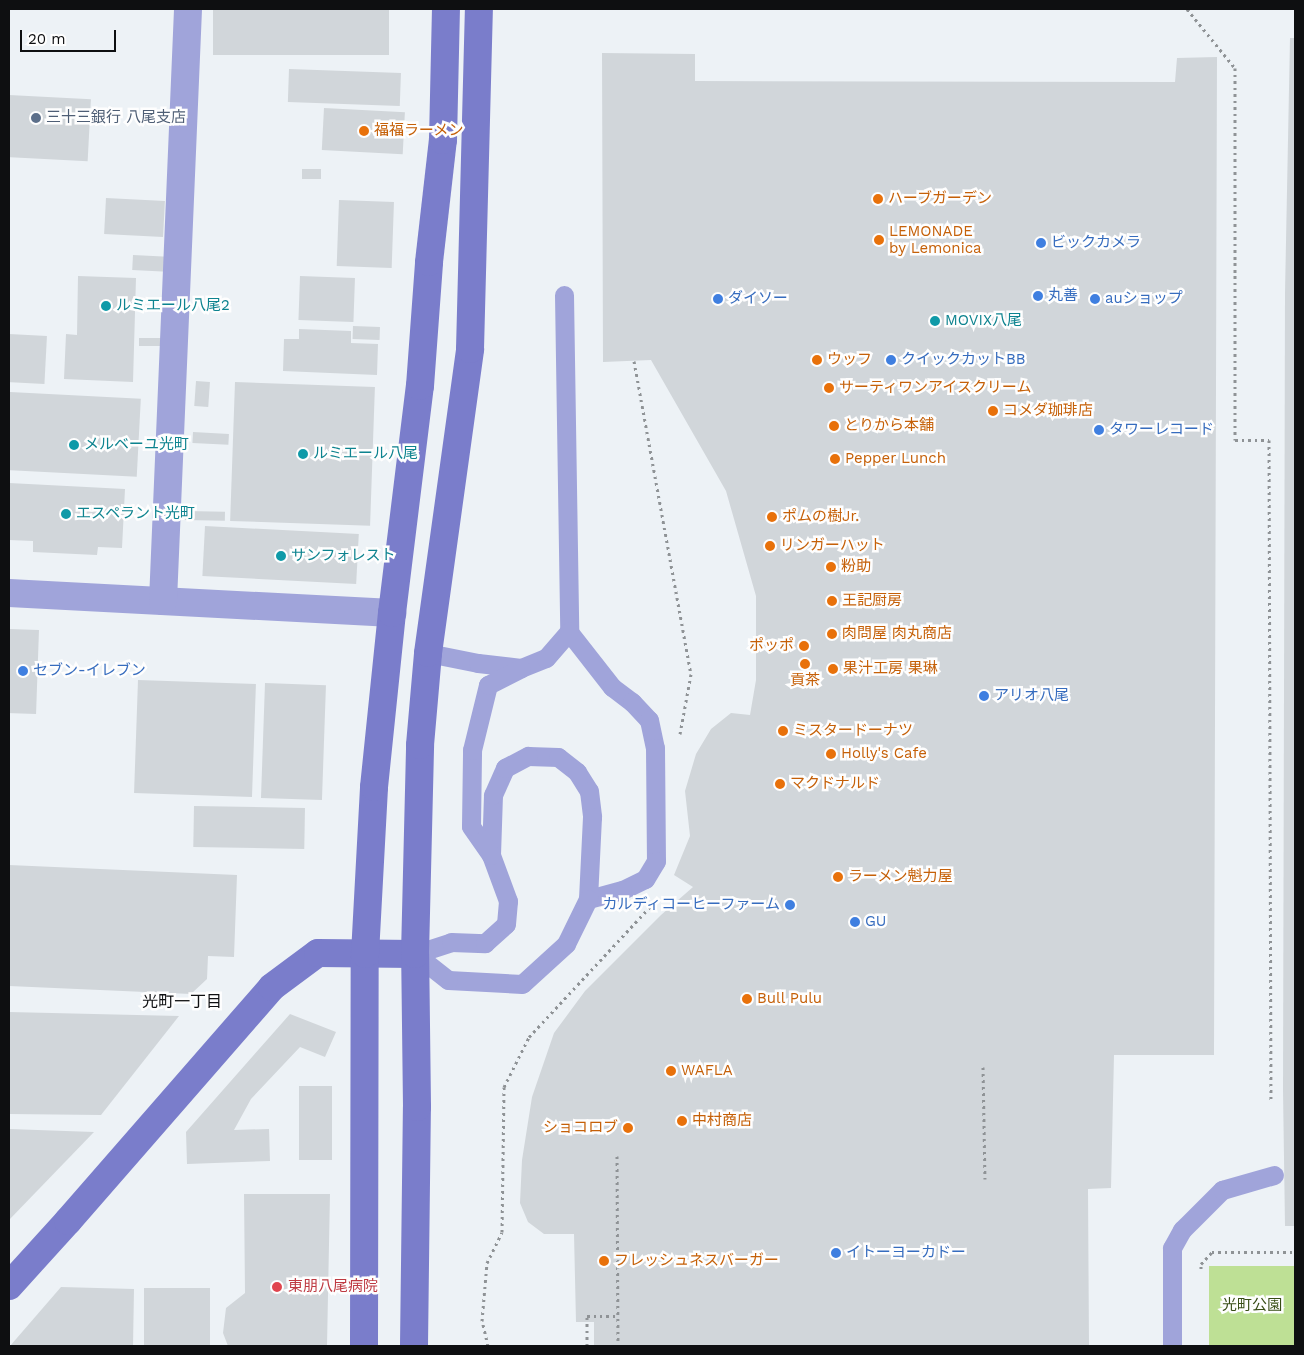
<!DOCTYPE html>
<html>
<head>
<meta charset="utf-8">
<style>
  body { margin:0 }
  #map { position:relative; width:1304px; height:1355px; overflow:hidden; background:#edf2f6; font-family:"Work Sans","Noto Sans JP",sans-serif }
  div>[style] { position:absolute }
  .green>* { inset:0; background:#bee095; transform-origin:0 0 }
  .building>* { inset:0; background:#d1d6da; transform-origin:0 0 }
  .path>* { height:3px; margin-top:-1.5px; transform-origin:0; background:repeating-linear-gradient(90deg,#8f9396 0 2.5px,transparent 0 6.5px) }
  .lane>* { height:19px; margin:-9.5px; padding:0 9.5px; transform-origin:9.5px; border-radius:9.5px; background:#a0a4da }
  .street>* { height:28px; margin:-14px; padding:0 14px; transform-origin:14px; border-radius:14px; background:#a0a4da }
  .secondary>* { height:28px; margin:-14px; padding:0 14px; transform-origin:14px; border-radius:14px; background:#7a7dcb }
  .dots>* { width:14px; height:14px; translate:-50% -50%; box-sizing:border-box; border:2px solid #fefefe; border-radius:50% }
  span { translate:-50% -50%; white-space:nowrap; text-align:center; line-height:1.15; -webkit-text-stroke:5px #fefefe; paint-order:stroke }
  .service-label { font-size:15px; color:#4e5e75 }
  .left { translate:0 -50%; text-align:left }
  .food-label { font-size:15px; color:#c56008 }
  .right { translate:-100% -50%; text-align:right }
  .shop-label { font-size:15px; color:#366cbe }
  .culture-label { font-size:15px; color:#0d838f }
  .health-label { font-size:15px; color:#be3a42 }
  .park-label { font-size:15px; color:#374d15 }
  .neighbourhood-label { font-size:16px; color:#0e0f11 }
  .frame { position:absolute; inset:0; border:10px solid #0e0f11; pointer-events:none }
  .scale { position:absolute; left:20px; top:30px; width:96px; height:22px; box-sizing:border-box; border:2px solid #0e0f11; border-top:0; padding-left:6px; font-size:15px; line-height:18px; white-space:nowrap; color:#0e0f11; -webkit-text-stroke:4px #fefefe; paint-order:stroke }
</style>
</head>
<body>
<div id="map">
  <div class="green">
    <i style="left:1209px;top:1266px;width:86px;height:80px"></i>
  </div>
  <div class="building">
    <i style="left:213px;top:9px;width:176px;height:46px"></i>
    <i style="clip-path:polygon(1290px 38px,1295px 38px,1295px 1226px,1285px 1226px,1283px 1090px,1285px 293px)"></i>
    <i style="clip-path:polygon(602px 53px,695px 54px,695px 81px,1175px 82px,1177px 58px,1217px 57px,1214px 1055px,1114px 1055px,1111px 1188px,1088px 1189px,1089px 1346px,594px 1346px,594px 1322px,576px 1322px,574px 1234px,544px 1234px,528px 1222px,520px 1203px,522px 1160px,532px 1097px,554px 1033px,585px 991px,661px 915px,693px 887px,674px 875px,690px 836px,685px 791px,696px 754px,711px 729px,731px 713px,750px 715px,756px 680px,756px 596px,726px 491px,651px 360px,603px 362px)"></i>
    <i style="left:289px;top:69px;width:112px;height:33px;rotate:2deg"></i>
    <i style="left:9px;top:95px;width:82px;height:62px;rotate:3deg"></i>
    <i style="left:324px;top:108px;width:81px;height:42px;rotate:3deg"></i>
    <i style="left:321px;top:169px;width:10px;height:19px;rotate:90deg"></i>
    <i style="left:106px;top:198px;width:59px;height:36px;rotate:3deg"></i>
    <i style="left:339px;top:200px;width:55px;height:66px;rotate:2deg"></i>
    <i style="left:133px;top:255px;width:35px;height:15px;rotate:3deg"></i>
    <i style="clip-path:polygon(78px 276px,136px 278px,133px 382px,64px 379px,66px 334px,77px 335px)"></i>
    <i style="left:300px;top:276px;width:55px;height:44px;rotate:2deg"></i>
    <i style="left:353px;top:326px;width:27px;height:13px;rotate:2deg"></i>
    <i style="clip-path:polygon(299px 329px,351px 331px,351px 343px,378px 344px,377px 375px,283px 371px,284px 339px,299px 339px)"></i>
    <i style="left:9px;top:334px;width:38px;height:48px;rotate:3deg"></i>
    <i style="left:139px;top:338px;width:24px;height:8px"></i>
    <i style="left:196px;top:381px;width:14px;height:25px;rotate:4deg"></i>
    <i style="left:235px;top:382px;width:140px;height:139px;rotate:2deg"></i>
    <i style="left:10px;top:392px;width:131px;height:78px;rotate:3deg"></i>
    <i style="left:193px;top:432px;width:36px;height:11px;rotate:3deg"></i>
    <i style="clip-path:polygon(9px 483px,125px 489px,122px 548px,98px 547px,97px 555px,33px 552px,33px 541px,9px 540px)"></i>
    <i style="left:185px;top:511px;width:40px;height:9px;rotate:1deg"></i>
    <i style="left:205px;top:526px;width:154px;height:50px;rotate:3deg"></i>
    <i style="left:9px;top:629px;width:30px;height:84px;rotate:2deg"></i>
    <i style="left:138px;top:680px;width:118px;height:113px;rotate:2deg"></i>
    <i style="left:265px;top:683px;width:61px;height:115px;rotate:2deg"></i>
    <i style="left:194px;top:806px;width:111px;height:41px;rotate:1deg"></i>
    <i style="clip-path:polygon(9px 865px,237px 875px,234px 957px,208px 956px,207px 979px,191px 994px,9px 986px)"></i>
    <i style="clip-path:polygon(9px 1012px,179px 1016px,101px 1115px,9px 1114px)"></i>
    <i style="clip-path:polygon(290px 1014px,336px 1032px,325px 1057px,300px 1047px,251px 1099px,234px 1130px,269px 1129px,270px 1161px,187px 1164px,186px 1132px)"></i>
    <i style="left:299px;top:1086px;width:33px;height:74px"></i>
    <i style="clip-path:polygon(9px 1129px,94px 1132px,9px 1220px)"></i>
    <i style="clip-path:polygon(244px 1194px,330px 1194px,327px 1346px,228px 1346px,223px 1333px,226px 1308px,245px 1293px)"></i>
    <i style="clip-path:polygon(61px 1287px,134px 1289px,133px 1346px,10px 1346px)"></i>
    <i style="left:144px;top:1288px;width:66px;height:58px"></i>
  </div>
  <div class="path">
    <i style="left:1187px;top:9px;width:76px;rotate:50.9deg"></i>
    <i style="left:1235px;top:68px;width:372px;rotate:90deg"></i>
    <i style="left:1235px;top:440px;width:34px"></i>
    <i style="left:1269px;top:440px;width:662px;rotate:89.83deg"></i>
    <i style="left:634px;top:361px;width:318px;rotate:79.7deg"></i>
    <i style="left:691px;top:674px;width:61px;rotate:100.4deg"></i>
    <i style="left:983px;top:1067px;width:112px;rotate:89deg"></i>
    <i style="left:617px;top:1156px;width:190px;rotate:89.7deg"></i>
    <i style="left:1201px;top:1269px;width:5px;rotate:-90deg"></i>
    <i style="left:1201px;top:1264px;width:16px;rotate:-47deg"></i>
    <i style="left:1212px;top:1252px;width:83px"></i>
    <i style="left:488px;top:1346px;width:26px;rotate:-103deg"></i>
    <i style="left:482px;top:1321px;width:58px;rotate:-85.1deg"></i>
    <i style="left:487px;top:1263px;width:34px;rotate:-64deg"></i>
    <i style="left:502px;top:1232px;width:145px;rotate:-89.2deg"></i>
    <i style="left:504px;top:1087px;width:56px;rotate:-63.4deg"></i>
    <i style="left:529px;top:1037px;width:178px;rotate:-47.1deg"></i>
    <i style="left:587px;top:1346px;width:30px;rotate:-90deg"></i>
    <i style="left:587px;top:1316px;width:31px"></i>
  </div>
  <div class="lane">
    <i style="left:564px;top:295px;width:337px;rotate:89.1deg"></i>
    <i style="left:569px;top:632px;width:70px;rotate:52deg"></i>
    <i style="left:612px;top:687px;width:25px;rotate:37deg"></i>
    <i style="left:632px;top:702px;width:25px;rotate:47deg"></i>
    <i style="left:649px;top:720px;width:29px;rotate:78deg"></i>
    <i style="left:655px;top:748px;width:113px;rotate:89.5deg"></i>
    <i style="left:656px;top:861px;width:21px;rotate:121deg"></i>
    <i style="left:645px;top:879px;width:25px;rotate:154deg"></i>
    <i style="left:622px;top:890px;width:35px;rotate:165deg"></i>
    <i style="left:428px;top:653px;width:51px;rotate:11.3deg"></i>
    <i style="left:478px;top:663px;width:43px;rotate:6.6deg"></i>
    <i style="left:521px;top:668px;width:27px;rotate:-22deg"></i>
    <i style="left:546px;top:658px;width:35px;rotate:-49deg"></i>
    <i style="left:528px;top:756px;width:30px;rotate:2deg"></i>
    <i style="left:558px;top:757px;width:24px;rotate:38deg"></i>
    <i style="left:577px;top:772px;width:22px;rotate:58deg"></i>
    <i style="left:589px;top:791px;width:26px;rotate:83deg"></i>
    <i style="left:592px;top:817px;width:82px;rotate:92.8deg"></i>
    <i style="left:588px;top:899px;width:50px;rotate:116.1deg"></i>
    <i style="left:566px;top:944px;width:59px;rotate:137.7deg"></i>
    <i style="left:522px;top:984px;width:74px;rotate:-176.9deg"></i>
    <i style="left:448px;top:980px;width:42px;rotate:-141.8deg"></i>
    <i style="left:415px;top:954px;width:38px;rotate:-18deg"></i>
    <i style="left:451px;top:942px;width:34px;rotate:2deg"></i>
    <i style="left:485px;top:943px;width:28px;rotate:-42deg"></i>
    <i style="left:506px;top:924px;width:23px;rotate:-85deg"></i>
    <i style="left:508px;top:901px;width:49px;rotate:-110.3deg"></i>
    <i style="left:491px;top:855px;width:60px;rotate:-88.1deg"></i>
    <i style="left:493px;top:795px;width:30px;rotate:-66deg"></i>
    <i style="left:505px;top:768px;width:26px;rotate:-28deg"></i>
    <i style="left:491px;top:855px;width:35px;rotate:-125deg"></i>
    <i style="left:471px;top:826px;width:76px;rotate:-89.2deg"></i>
    <i style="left:472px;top:750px;width:67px;rotate:-76.2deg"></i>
    <i style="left:488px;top:685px;width:37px;rotate:-27deg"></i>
    <i style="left:1172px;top:1346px;width:98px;rotate:-90deg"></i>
    <i style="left:1172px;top:1248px;width:21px;rotate:-61deg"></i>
    <i style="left:1182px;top:1230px;width:57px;rotate:-45deg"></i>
    <i style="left:1222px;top:1190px;width:54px;rotate:-16.1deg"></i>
  </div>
  <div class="street">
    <i style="left:9px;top:593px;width:384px;rotate:3deg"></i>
    <i style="left:163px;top:601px;width:593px;rotate:-87.58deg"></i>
  </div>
  <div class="secondary">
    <i style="left:9px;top:1286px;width:88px;rotate:-47.8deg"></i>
    <i style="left:68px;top:1221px;width:310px;rotate:-48.9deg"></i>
    <i style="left:272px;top:987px;width:57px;rotate:-36.5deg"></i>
    <i style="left:318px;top:953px;width:97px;rotate:0.6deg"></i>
    <i style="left:364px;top:1346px;width:392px;rotate:-89.9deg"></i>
    <i style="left:365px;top:954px;width:167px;rotate:-86.9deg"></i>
    <i style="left:374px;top:787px;width:175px;rotate:-84.1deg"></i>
    <i style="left:392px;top:613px;width:229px;rotate:-83deg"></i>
    <i style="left:420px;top:386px;width:124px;rotate:-85.8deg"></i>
    <i style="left:429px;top:262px;width:123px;rotate:-83.5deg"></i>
    <i style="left:443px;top:140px;width:131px;rotate:-88.7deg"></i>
    <i style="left:414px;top:1346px;width:239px;rotate:-89.3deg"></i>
    <i style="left:417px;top:1107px;width:153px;rotate:-90.7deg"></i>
    <i style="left:415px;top:954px;width:209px;rotate:-88.6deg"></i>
    <i style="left:420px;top:745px;width:92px;rotate:-85deg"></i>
    <i style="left:428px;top:653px;width:307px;rotate:-82.1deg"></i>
    <i style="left:470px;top:349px;width:340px;rotate:-88.5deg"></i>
  </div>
  <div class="dots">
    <i style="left:36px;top:118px;background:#5c6f8a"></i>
    <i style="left:364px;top:131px;background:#e8710a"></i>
    <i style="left:878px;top:199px;background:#e8710a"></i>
    <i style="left:879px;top:240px;background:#e8710a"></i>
    <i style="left:1041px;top:243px;background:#3f7fe0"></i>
    <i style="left:1038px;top:296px;background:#3f7fe0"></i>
    <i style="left:718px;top:299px;background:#3f7fe0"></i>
    <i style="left:1095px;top:299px;background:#3f7fe0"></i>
    <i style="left:106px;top:306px;background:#0f9aa8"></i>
    <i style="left:935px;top:321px;background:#0f9aa8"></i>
    <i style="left:817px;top:360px;background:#e8710a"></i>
    <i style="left:891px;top:360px;background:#3f7fe0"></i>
    <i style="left:829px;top:388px;background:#e8710a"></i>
    <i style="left:993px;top:411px;background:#e8710a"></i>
    <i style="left:834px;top:426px;background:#e8710a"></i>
    <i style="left:1099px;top:430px;background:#3f7fe0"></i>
    <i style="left:74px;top:445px;background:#0f9aa8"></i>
    <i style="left:303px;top:454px;background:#0f9aa8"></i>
    <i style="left:835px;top:459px;background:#e8710a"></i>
    <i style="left:66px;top:514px;background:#0f9aa8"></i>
    <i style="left:772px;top:517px;background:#e8710a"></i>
    <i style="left:770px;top:546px;background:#e8710a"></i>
    <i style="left:281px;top:556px;background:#0f9aa8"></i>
    <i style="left:831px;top:567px;background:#e8710a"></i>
    <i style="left:832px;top:601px;background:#e8710a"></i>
    <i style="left:832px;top:634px;background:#e8710a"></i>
    <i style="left:804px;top:646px;background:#e8710a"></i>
    <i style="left:805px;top:664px;background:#e8710a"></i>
    <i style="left:833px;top:669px;background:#e8710a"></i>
    <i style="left:23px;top:671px;background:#3f7fe0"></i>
    <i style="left:984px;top:696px;background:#3f7fe0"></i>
    <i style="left:783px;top:731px;background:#e8710a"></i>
    <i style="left:831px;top:754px;background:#e8710a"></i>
    <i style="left:780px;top:784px;background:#e8710a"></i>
    <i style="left:838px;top:877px;background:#e8710a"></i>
    <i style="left:790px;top:905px;background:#3f7fe0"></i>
    <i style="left:855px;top:922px;background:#3f7fe0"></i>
    <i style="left:747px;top:999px;background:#e8710a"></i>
    <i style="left:671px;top:1071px;background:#e8710a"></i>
    <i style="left:682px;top:1121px;background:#e8710a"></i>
    <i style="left:628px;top:1128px;background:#e8710a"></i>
    <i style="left:836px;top:1253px;background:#3f7fe0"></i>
    <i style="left:604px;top:1261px;background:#e8710a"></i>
    <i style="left:277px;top:1287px;background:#e0444e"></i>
  </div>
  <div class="service-label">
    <span class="left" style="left:46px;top:118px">三十三銀行 八尾支店</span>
  </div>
  <div class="food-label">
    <span class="left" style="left:374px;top:131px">福福ラーメン</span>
    <span class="left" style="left:888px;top:199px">ハーブガーデン</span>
    <span class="left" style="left:889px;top:240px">LEMONADE<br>by Lemonica</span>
    <span class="left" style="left:827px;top:360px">ウッフ</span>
    <span class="left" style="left:839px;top:388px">サーティワンアイスクリーム</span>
    <span class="left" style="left:1003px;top:411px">コメダ珈琲店</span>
    <span class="left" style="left:844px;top:426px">とりから本舗</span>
    <span class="left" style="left:845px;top:459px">Pepper Lunch</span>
    <span class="left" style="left:782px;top:517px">ポムの樹Jr.</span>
    <span class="left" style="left:780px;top:546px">リンガーハット</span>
    <span class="left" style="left:841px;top:567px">粉助</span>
    <span class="left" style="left:842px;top:601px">王記厨房</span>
    <span class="left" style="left:842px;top:634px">肉問屋 肉丸商店</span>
    <span class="right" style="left:794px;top:646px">ポッポ</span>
    <span class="left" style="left:843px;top:669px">果汁工房 果琳</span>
    <span style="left:805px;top:681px">貢茶</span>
    <span class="left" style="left:793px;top:731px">ミスタードーナツ</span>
    <span class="left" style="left:841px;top:754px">Holly's Cafe</span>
    <span class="left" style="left:790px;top:784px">マクドナルド</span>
    <span class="left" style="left:848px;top:877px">ラーメン魁力屋</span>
    <span class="left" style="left:757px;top:999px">Bull Pulu</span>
    <span class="left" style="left:681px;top:1071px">WAFLA</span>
    <span class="left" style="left:692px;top:1121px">中村商店</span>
    <span class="right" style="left:618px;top:1128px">ショコロブ</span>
    <span class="left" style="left:614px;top:1261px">フレッシュネスバーガー</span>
  </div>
  <div class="shop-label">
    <span class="left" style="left:1051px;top:243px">ビックカメラ</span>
    <span class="left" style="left:1048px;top:296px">丸善</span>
    <span class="left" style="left:728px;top:299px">ダイソー</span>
    <span class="left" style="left:1105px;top:299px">auショップ</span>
    <span class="left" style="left:901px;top:360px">クイックカットBB</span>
    <span class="left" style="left:1109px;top:430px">タワーレコード</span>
    <span class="left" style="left:33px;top:671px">セブン-イレブン</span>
    <span class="left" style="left:994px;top:696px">アリオ八尾</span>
    <span class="right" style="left:780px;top:905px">カルディコーヒーファーム</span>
    <span class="left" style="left:865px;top:922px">GU</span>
    <span class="left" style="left:846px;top:1253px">イトーヨーカドー</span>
  </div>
  <div class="culture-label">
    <span class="left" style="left:116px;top:306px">ルミエール八尾2</span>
    <span class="left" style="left:945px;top:321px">MOVIX八尾</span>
    <span class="left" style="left:84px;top:445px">メルベーユ光町</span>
    <span class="left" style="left:313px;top:454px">ルミエール八尾</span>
    <span class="left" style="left:76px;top:514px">エスペラント光町</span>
    <span class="left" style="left:291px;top:556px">サンフォレスト</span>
  </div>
  <div class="health-label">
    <span class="left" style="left:288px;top:1287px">東朋八尾病院</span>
  </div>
  <div class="park-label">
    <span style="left:1252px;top:1306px">光町公園</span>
  </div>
  <div class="neighbourhood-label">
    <span style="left:182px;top:1002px">光町一丁目</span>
  </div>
  <div class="frame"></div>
  <div class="scale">20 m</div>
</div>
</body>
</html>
